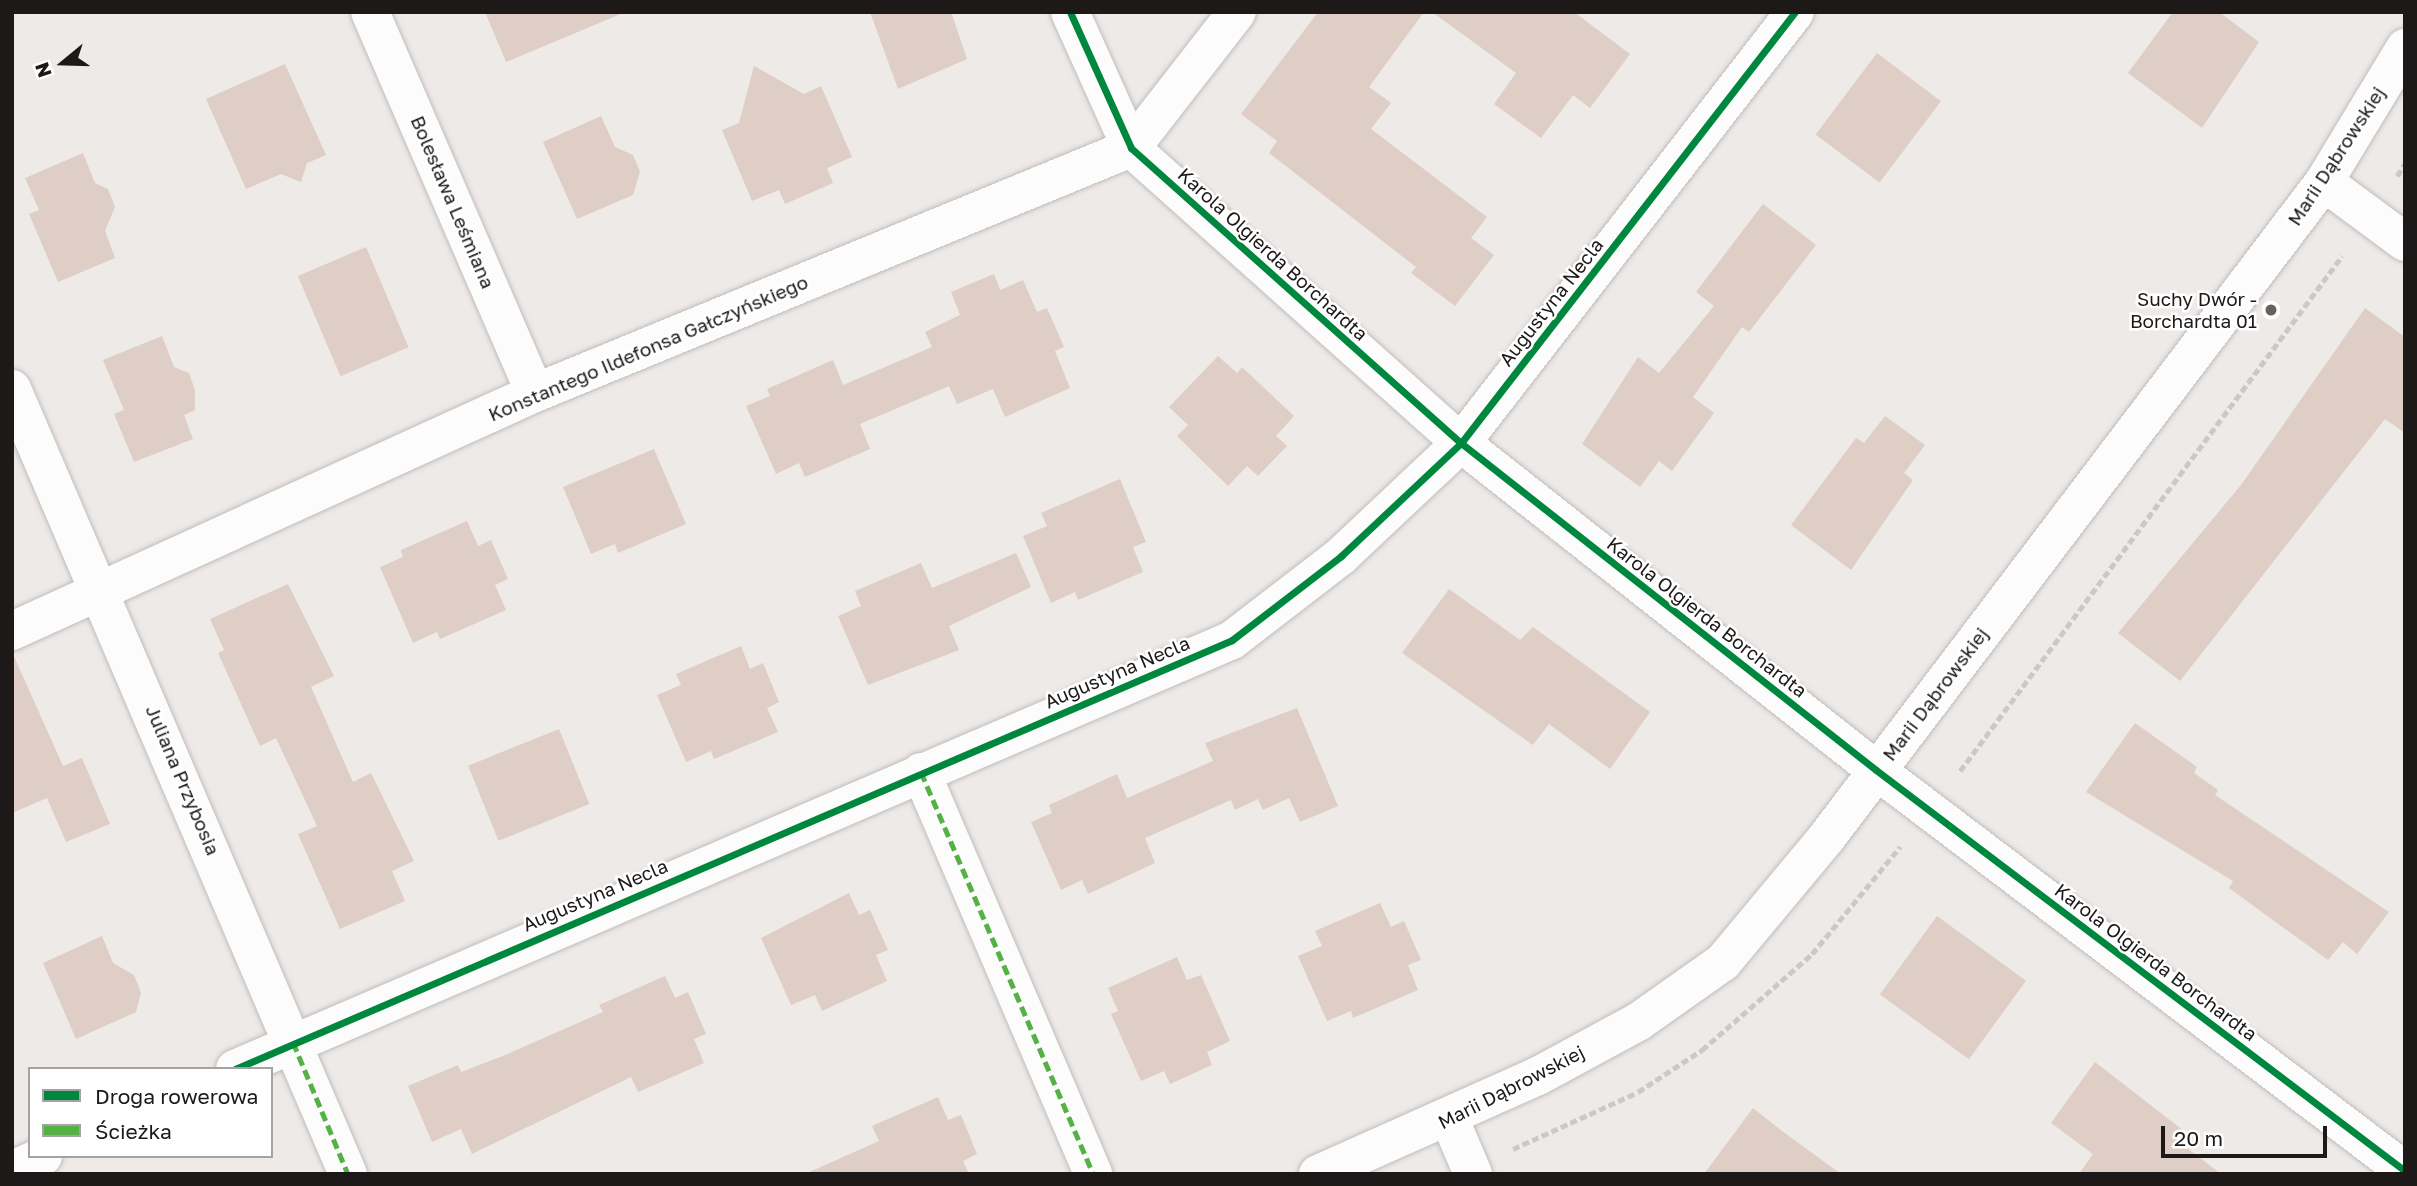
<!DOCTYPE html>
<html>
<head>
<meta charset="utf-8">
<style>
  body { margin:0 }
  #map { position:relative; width:2417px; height:1186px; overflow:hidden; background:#edeae8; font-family:"Golos Text",sans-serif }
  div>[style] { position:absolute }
  .building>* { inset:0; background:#decec5; transform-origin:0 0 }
  .path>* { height:4.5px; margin-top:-2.25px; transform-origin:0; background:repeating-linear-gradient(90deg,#cac9c7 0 7px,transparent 0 10.5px) }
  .roads { filter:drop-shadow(0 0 2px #c0bdbc) drop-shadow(0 0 2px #c0bdbc) }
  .minor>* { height:38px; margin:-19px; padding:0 19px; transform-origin:19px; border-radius:19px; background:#fcfcfc }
  .quiet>* { height:5px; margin-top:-2.5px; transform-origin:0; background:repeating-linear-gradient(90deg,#55b145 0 10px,transparent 0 15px) }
  .cycleway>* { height:7px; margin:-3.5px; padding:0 3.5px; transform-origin:3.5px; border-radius:3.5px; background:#00873e }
  .dots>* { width:19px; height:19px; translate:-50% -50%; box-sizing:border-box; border:4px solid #fff; border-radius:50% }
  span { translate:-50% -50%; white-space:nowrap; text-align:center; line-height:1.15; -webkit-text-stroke:5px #fff; paint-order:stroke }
  .street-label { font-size:19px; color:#1c1918 }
  .poi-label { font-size:19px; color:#1c1918 }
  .right { translate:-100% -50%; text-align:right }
  .frame { position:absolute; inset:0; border:14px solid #1c1918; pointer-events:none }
  .legend { position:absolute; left:28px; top:1067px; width:245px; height:91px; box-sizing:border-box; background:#fff; border:2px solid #a4a3a3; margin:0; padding:9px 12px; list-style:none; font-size:21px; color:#1c1918 }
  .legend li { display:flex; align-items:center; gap:14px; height:35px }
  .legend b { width:35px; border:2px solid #a4a3a3 }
  .north { position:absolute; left:28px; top:28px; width:70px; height:70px; -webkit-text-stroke:5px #fff; paint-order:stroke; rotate:251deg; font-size:19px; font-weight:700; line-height:28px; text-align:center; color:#1c1918 }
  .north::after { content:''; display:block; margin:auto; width:24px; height:32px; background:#1c1918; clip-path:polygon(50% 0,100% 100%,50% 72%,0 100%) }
  .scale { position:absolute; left:2161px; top:1126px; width:166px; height:32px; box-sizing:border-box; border:4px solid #1c1918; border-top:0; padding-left:9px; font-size:21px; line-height:24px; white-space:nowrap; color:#1c1918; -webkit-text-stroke:5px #fff; paint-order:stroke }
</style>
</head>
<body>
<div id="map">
  <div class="building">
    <i style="clip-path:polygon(485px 12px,623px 12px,623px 13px,506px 62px)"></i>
    <i style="clip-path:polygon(870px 12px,951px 12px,967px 59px,898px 89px)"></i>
    <i style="clip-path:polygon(1318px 12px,1424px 12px,1369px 87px,1391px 103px,1371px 129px,1487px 217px,1471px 238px,1494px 255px,1455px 306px,1411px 273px,1416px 267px,1269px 153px,1277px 141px,1241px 114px)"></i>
    <i style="clip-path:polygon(1432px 12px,1574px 12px,1630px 54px,1590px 108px,1573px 95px,1541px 138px,1494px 104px,1516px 73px)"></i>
    <i style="clip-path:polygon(2173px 12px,2219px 12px,2259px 42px,2202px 128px,2128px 73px)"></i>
    <i style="left:1877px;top:53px;width:80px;height:102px;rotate:37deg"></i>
    <i style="clip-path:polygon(285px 64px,326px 155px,307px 163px,301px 182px,281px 174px,246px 189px,206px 99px)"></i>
    <i style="clip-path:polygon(754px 66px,804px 94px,821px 86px,852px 157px,827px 168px,833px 183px,785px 204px,779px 190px,752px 201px,722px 130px,739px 123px)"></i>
    <i style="clip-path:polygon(601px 116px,615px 147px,633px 155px,640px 172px,633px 195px,577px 219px,543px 142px)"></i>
    <i style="clip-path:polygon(83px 153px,95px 183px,108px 189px,115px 207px,105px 231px,115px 258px,58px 282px,29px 214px,39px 210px,25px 178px)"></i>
    <i style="clip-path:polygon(1763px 204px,1816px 245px,1749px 332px,1742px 327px,1693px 397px,1714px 413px,1672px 471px,1659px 461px,1640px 487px,1582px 444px,1638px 357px,1659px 373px,1714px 306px,1696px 292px)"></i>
    <i style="left:366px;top:247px;width:109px;height:74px;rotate:67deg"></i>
    <i style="clip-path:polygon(994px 274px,1000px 290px,1023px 280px,1037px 312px,1047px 308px,1064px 347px,1055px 351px,1070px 388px,1005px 417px,993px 389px,957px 404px,949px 386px,860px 424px,870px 449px,805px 477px,799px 463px,776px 474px,746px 406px,770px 396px,767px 389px,833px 360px,843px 385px,932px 347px,925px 332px,960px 315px,951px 292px)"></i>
    <i style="clip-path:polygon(2365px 308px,2405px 337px,2405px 433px,2385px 419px,2180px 681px,2118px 633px,2241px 485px)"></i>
    <i style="clip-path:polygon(162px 336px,174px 367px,189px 373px,195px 390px,195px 410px,184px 415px,193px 439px,134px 462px,114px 414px,124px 410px,103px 360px)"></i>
    <i style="clip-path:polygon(1218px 356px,1237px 373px,1242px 367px,1294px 416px,1276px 436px,1287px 446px,1258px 476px,1247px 466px,1228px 486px,1177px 436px,1188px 425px,1169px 407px)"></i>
    <i style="clip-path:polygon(1885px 416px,1925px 445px,1904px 473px,1913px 480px,1851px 570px,1791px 525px,1856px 438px,1864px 443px)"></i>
    <i style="clip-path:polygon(654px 449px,686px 524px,618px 553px,615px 544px,591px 554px,563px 487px)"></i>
    <i style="clip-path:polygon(1120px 479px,1146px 542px,1133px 547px,1143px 572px,1078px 600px,1075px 592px,1051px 603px,1023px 536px,1047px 526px,1041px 513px)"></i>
    <i style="clip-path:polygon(467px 521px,478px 546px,491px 540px,508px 579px,495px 585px,506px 610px,440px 639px,437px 632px,413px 643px,380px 567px,403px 557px,401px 550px)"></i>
    <i style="clip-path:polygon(1016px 553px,1031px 587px,949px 626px,959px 650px,868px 685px,838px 616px,861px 606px,855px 591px,921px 563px,932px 588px)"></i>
    <i style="clip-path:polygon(288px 584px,334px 676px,311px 687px,353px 782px,371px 773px,414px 861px,392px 871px,405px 901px,340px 929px,298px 834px,317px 826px,276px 738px,260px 746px,218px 653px,224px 650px,210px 619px)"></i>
    <i style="clip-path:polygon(1449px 589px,1520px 640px,1533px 627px,1650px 712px,1610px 769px,1549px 724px,1533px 745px,1402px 653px)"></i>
    <i style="clip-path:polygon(741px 646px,750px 669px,763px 663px,779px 702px,767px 708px,778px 732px,714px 759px,711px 751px,686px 762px,657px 695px,681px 685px,676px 674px)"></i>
    <i style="clip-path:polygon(12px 652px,63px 766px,82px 758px,110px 824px,66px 842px,47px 798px,12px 813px)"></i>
    <i style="clip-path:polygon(1297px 708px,1338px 806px,1300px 822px,1289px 798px,1263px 810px,1258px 799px,1235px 810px,1231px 800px,1145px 838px,1155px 863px,1088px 894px,1082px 880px,1061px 890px,1031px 822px,1052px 813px,1049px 805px,1117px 774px,1127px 798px,1213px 761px,1205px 743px)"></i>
    <i style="clip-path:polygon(2135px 723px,2197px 767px,2194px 773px,2218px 790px,2215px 795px,2389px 912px,2357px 954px,2343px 942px,2328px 960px,2229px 888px,2233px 881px,2086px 792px)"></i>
    <i style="left:559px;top:729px;width:81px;height:98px;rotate:68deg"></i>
    <i style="clip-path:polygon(849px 893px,859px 915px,870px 910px,888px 950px,876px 955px,887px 981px,822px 1011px,815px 995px,791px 1005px,761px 938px)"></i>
    <i style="clip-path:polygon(1380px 903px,1391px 927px,1404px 921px,1421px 960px,1408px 965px,1418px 990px,1353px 1018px,1351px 1011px,1327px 1021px,1298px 956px,1322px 946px,1315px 931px)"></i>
    <i style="left:1937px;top:916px;width:110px;height:97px;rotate:36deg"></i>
    <i style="clip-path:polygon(102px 936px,113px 963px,134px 975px,141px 993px,136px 1012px,76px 1039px,43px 963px)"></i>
    <i style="clip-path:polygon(1177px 957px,1187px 980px,1201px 975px,1230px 1041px,1207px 1052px,1212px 1065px,1170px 1084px,1164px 1071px,1141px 1081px,1111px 1014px,1118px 1011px,1108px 988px)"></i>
    <i style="clip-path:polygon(665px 976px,675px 998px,688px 992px,706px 1034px,694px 1039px,704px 1063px,638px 1092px,631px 1077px,472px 1154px,461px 1129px,432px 1142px,408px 1086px,458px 1065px,461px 1072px,503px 1056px,603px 1012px,599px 1005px)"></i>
    <i style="clip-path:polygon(2095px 1062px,2184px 1131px,2178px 1141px,2221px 1174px,2079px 1174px,2093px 1154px,2051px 1123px)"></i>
    <i style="clip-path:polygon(938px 1097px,948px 1120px,961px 1115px,977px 1154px,963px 1161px,969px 1174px,805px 1174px,879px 1141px,872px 1126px)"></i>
    <i style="clip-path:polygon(1753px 1108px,1782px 1131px,1841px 1174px,1704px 1174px)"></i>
  </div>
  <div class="path">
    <i style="left:2397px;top:176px;width:15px;rotate:-58deg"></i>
    <i style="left:1960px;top:771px;width:641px;rotate:-53.43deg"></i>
    <i style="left:1513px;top:1149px;width:137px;rotate:-24.5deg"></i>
    <i style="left:1638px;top:1092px;width:77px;rotate:-33.3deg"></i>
    <i style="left:1702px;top:1050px;width:146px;rotate:-41.1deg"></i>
    <i style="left:1812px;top:954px;width:139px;rotate:-50.6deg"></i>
  </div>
  <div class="roads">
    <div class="minor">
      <i style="left:370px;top:12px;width:415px;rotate:66.6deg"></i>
      <i style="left:1070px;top:12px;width:149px;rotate:65.8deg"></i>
      <i style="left:1131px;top:148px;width:443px;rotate:41.8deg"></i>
      <i style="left:1461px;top:443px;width:528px;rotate:38.24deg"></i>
      <i style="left:1876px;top:770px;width:664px;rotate:37.16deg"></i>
      <i style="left:2324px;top:182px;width:101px;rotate:36.5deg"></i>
      <i style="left:12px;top:389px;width:854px;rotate:66.83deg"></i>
      <i style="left:12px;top:631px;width:575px;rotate:-24.47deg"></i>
      <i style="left:535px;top:393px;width:644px;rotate:-22.35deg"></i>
      <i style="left:1131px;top:148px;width:172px;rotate:-52.1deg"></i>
      <i style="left:921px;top:772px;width:437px;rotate:66.8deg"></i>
      <i style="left:235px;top:1069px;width:1085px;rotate:-23.28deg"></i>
      <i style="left:1232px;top:640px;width:138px;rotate:-37.6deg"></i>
      <i style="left:1341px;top:556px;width:165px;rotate:-43.3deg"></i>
      <i style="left:1461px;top:443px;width:545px;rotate:-52.23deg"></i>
      <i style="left:1450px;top:1120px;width:59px;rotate:66.9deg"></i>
      <i style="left:12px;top:1170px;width:34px;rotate:-24deg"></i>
      <i style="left:1318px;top:1174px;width:241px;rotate:-24deg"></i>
      <i style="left:1538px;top:1076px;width:114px;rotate:-28.4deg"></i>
      <i style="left:1638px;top:1022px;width:104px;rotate:-35.2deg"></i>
      <i style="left:1723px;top:962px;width:163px;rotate:-50.2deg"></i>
      <i style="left:1827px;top:837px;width:822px;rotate:-52.81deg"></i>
      <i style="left:2324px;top:182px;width:157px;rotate:-58.8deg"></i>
    </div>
  </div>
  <div class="quiet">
    <i style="left:921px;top:772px;width:437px;rotate:66.8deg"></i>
    <i style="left:293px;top:1042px;width:143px;rotate:67.4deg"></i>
  </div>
  <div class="cycleway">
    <i style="left:1070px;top:12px;width:149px;rotate:65.8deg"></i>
    <i style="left:1131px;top:148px;width:443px;rotate:41.8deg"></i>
    <i style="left:1461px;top:443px;width:528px;rotate:38.24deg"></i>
    <i style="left:1876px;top:770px;width:664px;rotate:37.16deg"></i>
    <i style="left:235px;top:1069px;width:1085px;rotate:-23.28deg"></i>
    <i style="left:1232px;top:640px;width:138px;rotate:-37.6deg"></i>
    <i style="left:1341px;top:556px;width:165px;rotate:-43.3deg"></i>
    <i style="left:1461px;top:443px;width:545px;rotate:-52.23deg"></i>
  </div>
  <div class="dots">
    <i style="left:2271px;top:310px;background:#656261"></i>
  </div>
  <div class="street-label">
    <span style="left:2336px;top:156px;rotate:-57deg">Marii Dąbrowskiej</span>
    <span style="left:453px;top:202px;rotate:67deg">Bolesława Leśmiana</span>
    <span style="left:1273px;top:254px;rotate:42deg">Karola Olgierda Borchardta</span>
    <span style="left:1551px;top:302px;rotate:-52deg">Augustyna Necla</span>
    <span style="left:648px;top:348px;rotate:-23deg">Konstantego Ildefonsa Gałczyńskiego</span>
    <span style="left:1707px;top:617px;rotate:38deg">Karola Olgierda Borchardta</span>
    <span style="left:1117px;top:672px;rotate:-23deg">Augustyna Necla</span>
    <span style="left:1935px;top:694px;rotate:-53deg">Marii Dąbrowskiej</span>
    <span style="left:183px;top:780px;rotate:67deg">Juliana Przybosia</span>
    <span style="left:595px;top:895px;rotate:-23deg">Augustyna Necla</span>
    <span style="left:2156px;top:962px;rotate:37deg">Karola Olgierda Borchardta</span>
    <span style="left:1511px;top:1087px;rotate:-27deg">Marii Dąbrowskiej</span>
  </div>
  <div class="poi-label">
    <span class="right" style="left:2257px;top:310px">Suchy Dwór -<br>Borchardta 01</span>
  </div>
  <div class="frame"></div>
  <ul class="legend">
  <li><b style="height:9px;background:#00873e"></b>Droga rowerowa</li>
  <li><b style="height:9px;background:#55b145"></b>Ścieżka</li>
  </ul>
  <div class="north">N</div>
  <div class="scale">20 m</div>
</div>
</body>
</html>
